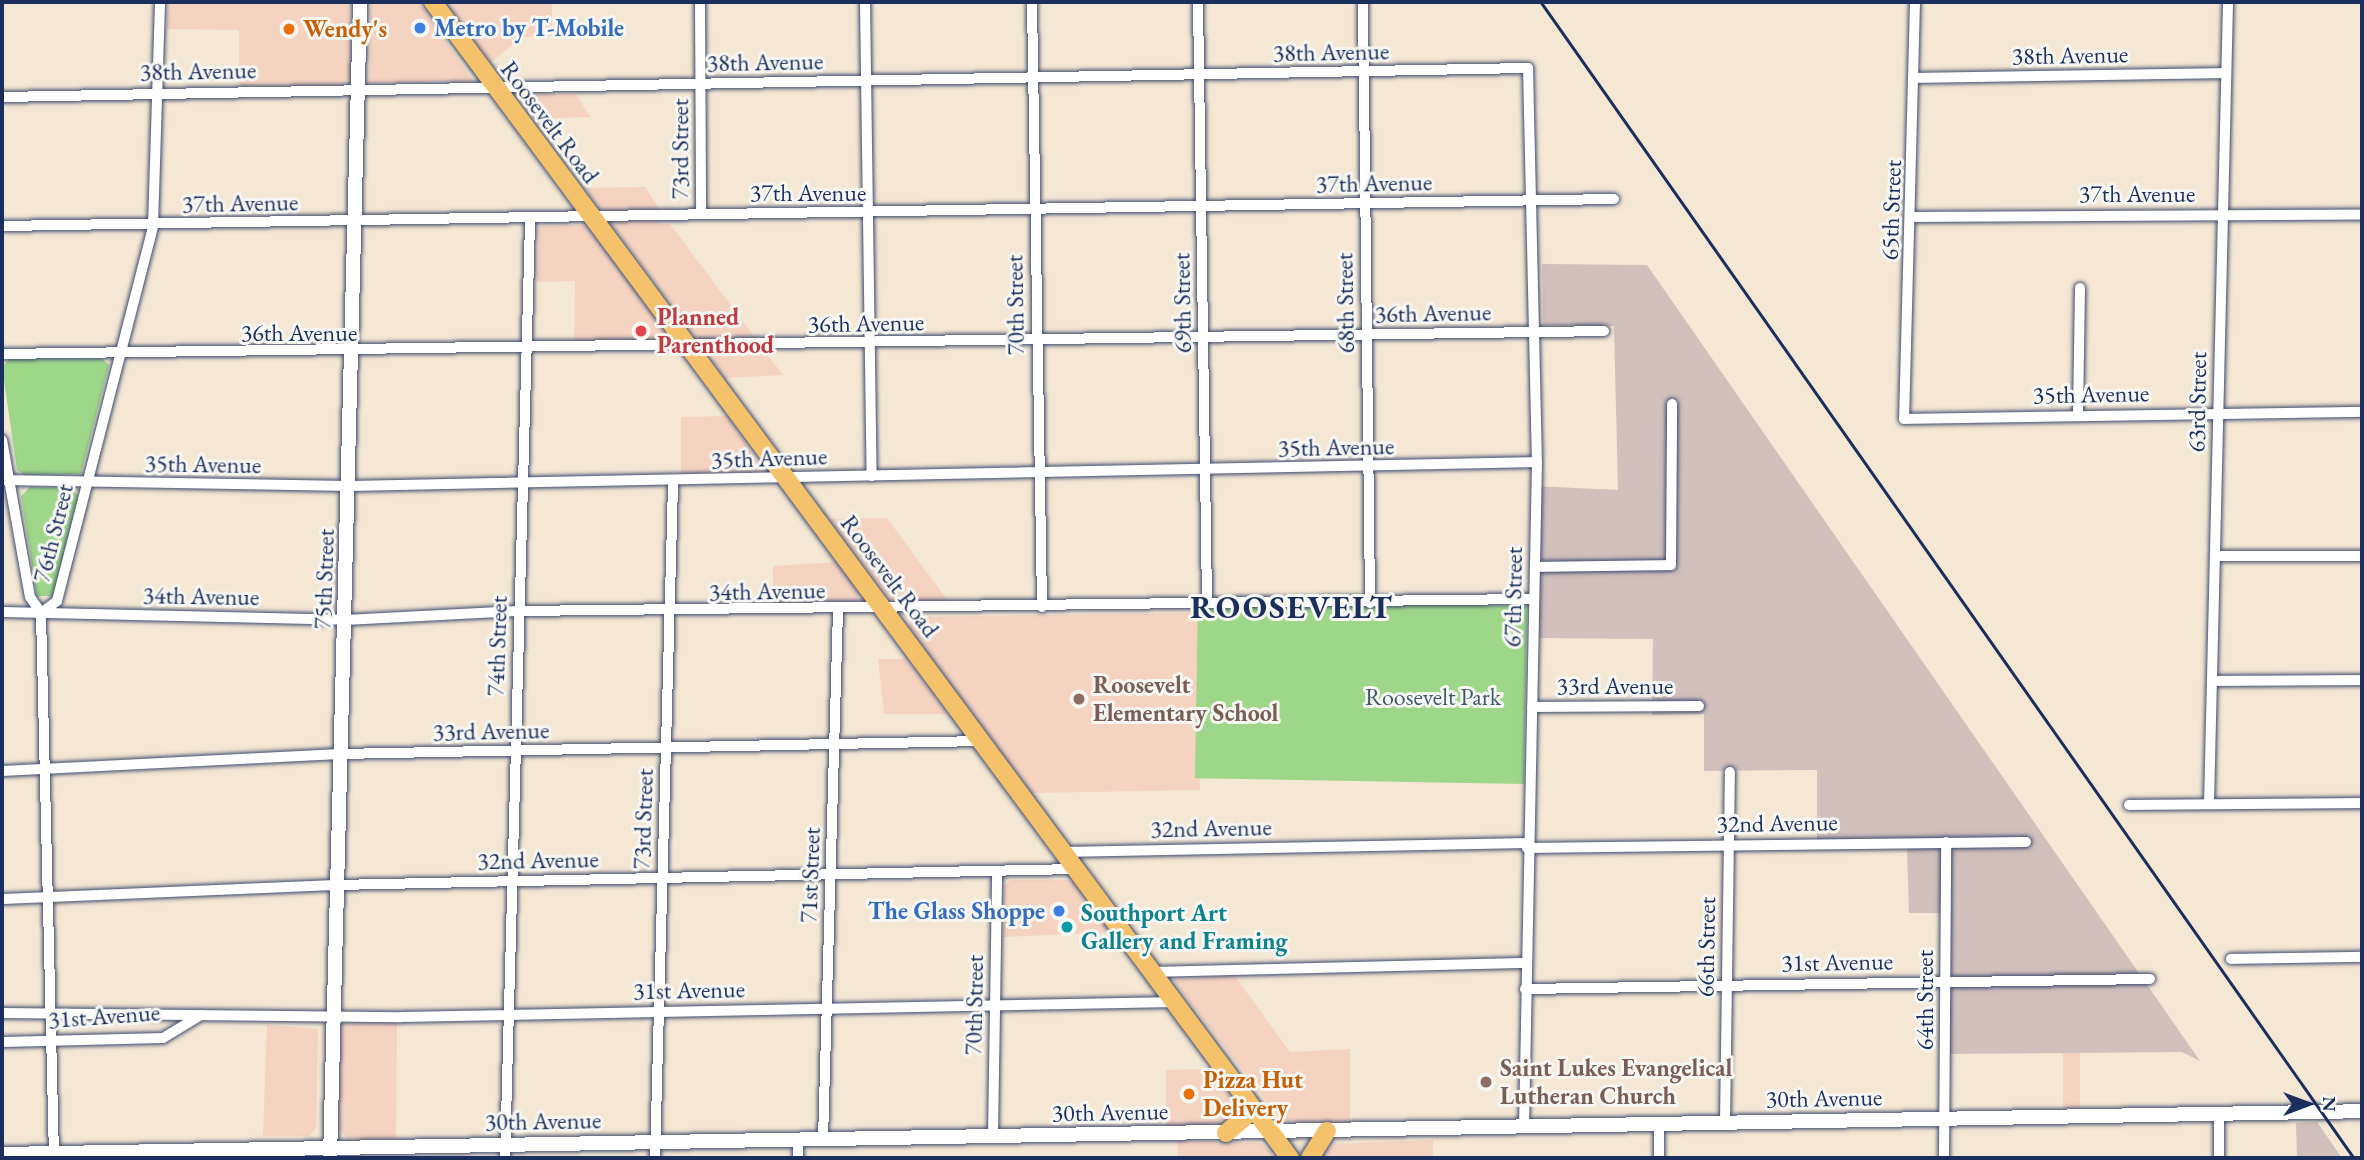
<!DOCTYPE html>
<html>
<head>
<meta charset="utf-8">
<style>
  body { margin:0 }
  #map { position:relative; width:2364px; height:1160px; overflow:hidden; background:#f4e7d3; font-family:"EB Garamond",serif }
  div>[style] { position:absolute }
  .built>* { inset:0; background:#f5d3c1; transform-origin:0 0 }
  .industrial>* { inset:0; background:#d1c0bc }
  .green>* { inset:0; background:#9fd78a; transform-origin:0 0 }
  .roads { filter:drop-shadow(0 0 2px #3c4b70) drop-shadow(0 0 2px #3c4b70) }
  .minor>* { height:10px; margin:-5px; padding:0 5px; transform-origin:5px; border-radius:5px; background:#fff }
  .tertiary>* { height:14px; margin:-7px; padding:0 7px; transform-origin:7px; border-radius:7px; background:#fff }
  .primary>* { height:18px; margin:-9px; padding:0 9px; transform-origin:9px; border-radius:9px; background:#f3c26a }
  .rail>* { height:2.5px; margin:-1.25px; padding:0 1.25px; transform-origin:1.25px; border-radius:1.25px; background:#1b2f5e }
  .dots>* { width:19px; height:19px; translate:-50% -50%; box-sizing:border-box; border:4px solid #f6f6f2; border-radius:50% }
  span { translate:-50% -50%; white-space:nowrap; text-align:center; line-height:1.15; -webkit-text-stroke:6px #f6f6f2; paint-order:stroke }
  .shop-label { font-size:24px; color:#366cbe; font-weight:700 }
  .left { translate:0 -50%; text-align:left }
  .right { translate:-100% -50%; text-align:right }
  .food-label { font-size:24px; color:#c56008; font-weight:700 }
  .street-label { font-size:24px; color:#1b2f5e }
  .health-label { font-size:24px; color:#be3a42; font-weight:700 }
  .education-label { font-size:24px; color:#785e54; font-weight:700 }
  .park-label { font-size:24px; color:#3c5969 }
  .culture-label { font-size:24px; color:#0d838f; font-weight:700 }
  .district-label { font-size:32px; color:#1b2f5e; font-weight:700; letter-spacing:2px }
  .frame { position:absolute; inset:0; border:4px solid #1b2f5e; pointer-events:none }
  .north { position:absolute; left:2273px; top:1069px; width:70px; height:70px; -webkit-text-stroke:5px #f6f6f2; paint-order:stroke; rotate:90deg; font-size:19px; font-weight:700; line-height:28px; text-align:center; color:#1b2f5e }
  .north::after { content:''; display:block; margin:auto; width:24px; height:32px; background:#1b2f5e; clip-path:polygon(50% 0,100% 100%,50% 72%,0 100%) }
</style>
</head>
<body>
<div id="map">
  <div class="built">
    <i style="clip-path:polygon(168px 2px,350px 2px,351px 78px,341px 85px,239px 86px,239px 30px,167px 29px)"></i>
    <i style="clip-path:polygon(371px 2px,419px 2px,473px 81px,369px 83px)"></i>
    <i style="clip-path:polygon(446px 2px,552px 2px,552px 36px,522px 37px,491px 62px)"></i>
    <i style="clip-path:polygon(576px 94px,590px 117px,533px 119px,521px 101px,525px 95px)"></i>
    <i style="clip-path:polygon(645px 187px,659px 208px,660px 224px,670px 224px,783px 375px,725px 378px,585px 188px)"></i>
    <i style="clip-path:polygon(586px 225px,666px 332px,668px 340px,574px 345px,575px 281px,537px 282px,539px 226px)"></i>
    <i style="clip-path:polygon(728px 416px,764px 471px,681px 474px,681px 417px)"></i>
    <i style="clip-path:polygon(887px 518px,948px 601px,892px 602px,829px 519px)"></i>
    <i style="clip-path:polygon(836px 562px,859px 594px,855px 604px,773px 606px,773px 566px)"></i>
    <i style="clip-path:polygon(1198px 613px,1200px 790px,1032px 793px,908px 626px,918px 617px)"></i>
    <i style="clip-path:polygon(878px 659px,906px 659px,947px 714px,884px 714px)"></i>
    <i style="clip-path:polygon(1010px 880px,1072px 880px,1110px 932px,1003px 937px,1004px 886px)"></i>
    <i style="clip-path:polygon(1234px 975px,1290px 1052px,1350px 1049px,1350px 1122px,1282px 1121px,1173px 980px)"></i>
    <i style="clip-path:polygon(397px 1023px,396px 1139px,348px 1139px,338px 1128px,341px 1024px)"></i>
    <i style="clip-path:polygon(267px 1025px,318px 1029px,316px 1128px,309px 1136px,263px 1136px)"></i>
    <i style="left:2063px;top:1052px;width:17px;height:56px"></i>
    <i style="clip-path:polygon(1210px 1069px,1239px 1109px,1227px 1124px,1166px 1127px,1166px 1070px)"></i>
    <i style="clip-path:polygon(1433px 1140px,1433px 1158px,1317px 1158px,1334px 1144px)"></i>
    <i style="clip-path:polygon(1177px 1141px,1260px 1143px,1278px 1158px,1178px 1158px)"></i>
  </div>
  <div class="industrial">
    <i style="clip-path:polygon(1542px 264px,1647px 265px,2200px 1061px,2182px 1052px,1940px 1054px,1941px 913px,1909px 913px,1907px 848px,1817px 849px,1817px 770px,1704px 771px,1704px 714px,1652px 715px,1653px 639px,1540px 638px,1533px 486px,1618px 490px,1614px 326px,1543px 325px)"></i>
    <i style="clip-path:polygon(2317px 1122px,2342px 1158px,2297px 1158px,2296px 1123px)"></i>
  </div>
  <div class="green">
    <i style="clip-path:polygon(10px 358px,102px 359px,109px 365px,81px 474px,25px 475px,17px 470px,2px 367px)"></i>
    <i style="clip-path:polygon(30px 487px,72px 488px,78px 496px,54px 596px,37px 596px,21px 496px)"></i>
    <i style="left:1527px;top:606px;width:178px;height:329px;rotate:91deg"></i>
  </div>
  <div class="roads">
    <div class="minor">
      <i style="left:700px;top:2px;width:211px;rotate:89.7deg"></i>
      <i style="left:865px;top:2px;width:474px;rotate:89.2deg"></i>
      <i style="left:1032px;top:2px;width:605px;rotate:89.05deg"></i>
      <i style="left:1198px;top:2px;width:600px;rotate:89.14deg"></i>
      <i style="left:1363px;top:2px;width:601px;rotate:89.33deg"></i>
      <i style="left:1915px;top:2px;width:417px;rotate:91.5deg"></i>
      <i style="left:1904px;top:419px;width:458px;rotate:-0.9deg"></i>
      <i style="left:1915px;top:78px;width:310px;rotate:-0.9deg"></i>
      <i style="left:2px;top:97px;width:1526px;rotate:-1.09deg"></i>
      <i style="left:1528px;top:68px;width:394px;rotate:88.7deg"></i>
      <i style="left:1537px;top:462px;width:665px;rotate:91.12deg"></i>
      <i style="left:1912px;top:217px;width:450px;rotate:-0.3deg"></i>
      <i style="left:2px;top:226px;width:1612px;rotate:-0.96deg"></i>
      <i style="left:2px;top:354px;width:1602px;rotate:-0.82deg"></i>
      <i style="left:2078px;top:415px;width:127px;rotate:-89.1deg"></i>
      <i style="left:2px;top:440px;width:159px;rotate:79.9deg"></i>
      <i style="left:30px;top:597px;width:19px;rotate:55deg"></i>
      <i style="left:2px;top:480px;width:348px;rotate:1deg"></i>
      <i style="left:350px;top:486px;width:1187px;rotate:-1.16deg"></i>
      <i style="left:2216px;top:556px;width:146px"></i>
      <i style="left:1535px;top:567px;width:136px;rotate:-0.8deg"></i>
      <i style="left:1671px;top:565px;width:161px;rotate:-89.6deg"></i>
      <i style="left:2px;top:612px;width:343px;rotate:1.3deg"></i>
      <i style="left:345px;top:620px;width:174px;rotate:-3deg"></i>
      <i style="left:519px;top:611px;width:1014px;rotate:-0.68deg"></i>
      <i style="left:41px;top:613px;width:20px;rotate:-37deg"></i>
      <i style="left:57px;top:601px;width:387px;rotate:-75.6deg"></i>
      <i style="left:153px;top:226px;width:224px;rotate:-88.2deg"></i>
      <i style="left:41px;top:613px;width:545px;rotate:88.63deg"></i>
      <i style="left:2212px;top:681px;width:150px;rotate:-0.4deg"></i>
      <i style="left:1532px;top:707px;width:167px;rotate:-0.3deg"></i>
      <i style="left:2px;top:771px;width:338px;rotate:-2.9deg"></i>
      <i style="left:340px;top:754px;width:641px;rotate:-1.16deg"></i>
      <i style="left:2209px;top:804px;width:802px;rotate:-88.64deg"></i>
      <i style="left:2129px;top:805px;width:233px;rotate:-0.5deg"></i>
      <i style="left:1527px;top:848px;width:499px;rotate:-0.7deg"></i>
      <i style="left:1062px;top:852px;width:466px;rotate:-1.1deg"></i>
      <i style="left:2px;top:899px;width:334px;rotate:-2.4deg"></i>
      <i style="left:336px;top:885px;width:739px;rotate:-1.24deg"></i>
      <i style="left:2231px;top:959px;width:131px;rotate:-0.9deg"></i>
      <i style="left:1155px;top:972px;width:370px;rotate:-1.4deg"></i>
      <i style="left:1525px;top:989px;width:625px;rotate:-0.92deg"></i>
      <i style="left:2px;top:1013px;width:400px;rotate:0.6deg"></i>
      <i style="left:402px;top:1017px;width:775px;rotate:-1.11deg"></i>
      <i style="left:2px;top:1042px;width:161px;rotate:-1.4deg"></i>
      <i style="left:163px;top:1038px;width:44px;rotate:-31.2deg"></i>
      <i style="left:1725px;top:1123px;width:351px;rotate:-89.2deg"></i>
      <i style="left:1659px;top:1125px;width:33px;rotate:90deg"></i>
      <i style="left:993px;top:1136px;width:261px;rotate:-89.1deg"></i>
      <i style="left:798px;top:1140px;width:18px;rotate:90deg"></i>
      <i style="left:823px;top:1140px;width:529px;rotate:-88.38deg"></i>
      <i style="left:505px;top:1158px;width:939px;rotate:-88.47deg"></i>
      <i style="left:655px;top:1158px;width:676px;rotate:-88.47deg"></i>
      <i style="left:1944px;top:1158px;width:316px;rotate:-89.6deg"></i>
      <i style="left:2219px;top:1158px;width:42px;rotate:-90deg"></i>
    </div>
    <div class="tertiary">
      <i style="left:2px;top:1154px;width:2360px;rotate:-1.04deg"></i>
      <i style="left:330px;top:1158px;width:1156px;rotate:-88.51deg"></i>
    </div>
    <div class="primary">
      <i style="left:433px;top:2px;width:1439px;rotate:53.45deg"></i>
      <i style="left:1226px;top:1133px;width:25px;rotate:-40deg"></i>
      <i style="left:1245px;top:1117px;width:23px;rotate:-97deg"></i>
      <i style="left:1310px;top:1158px;width:32px;rotate:-58deg"></i>
    </div>
  </div>
  <div class="rail">
    <i style="left:1541px;top:2px;width:1413px;rotate:54.88deg"></i>
  </div>
  <div class="dots">
    <i style="left:420px;top:28px;background:#3f7fe0"></i>
    <i style="left:289px;top:29px;background:#e8710a"></i>
    <i style="left:641px;top:331px;background:#e0444e"></i>
    <i style="left:1079px;top:699px;background:#8d6e63"></i>
    <i style="left:1059px;top:911px;background:#3f7fe0"></i>
    <i style="left:1067px;top:927px;background:#0f9aa8"></i>
    <i style="left:1486px;top:1082px;background:#8d6e63"></i>
    <i style="left:1189px;top:1094px;background:#e8710a"></i>
  </div>
  <div class="shop-label">
    <span class="left" style="left:434px;top:28px">Metro by T-Mobile</span>
    <span class="right" style="left:1045px;top:911px">The Glass Shoppe</span>
  </div>
  <div class="food-label">
    <span class="left" style="left:303px;top:29px">Wendy's</span>
    <span class="left" style="left:1203px;top:1094px">Pizza Hut<br>Delivery</span>
  </div>
  <div class="street-label">
    <span style="left:1331px;top:52px;rotate:-1deg">38th Avenue</span>
    <span style="left:2070px;top:55px;rotate:-1deg">38th Avenue</span>
    <span style="left:765px;top:62px;rotate:-1deg">38th Avenue</span>
    <span style="left:198px;top:71px;rotate:-1deg">38th Avenue</span>
    <span style="left:550px;top:122px;rotate:53deg">Roosevelt Road</span>
    <span style="left:680px;top:149px;rotate:-90deg">73rd Street</span>
    <span style="left:1374px;top:183px;rotate:-1deg">37th Avenue</span>
    <span style="left:808px;top:193px">37th Avenue</span>
    <span style="left:2137px;top:194px">37th Avenue</span>
    <span style="left:240px;top:203px;rotate:-1deg">37th Avenue</span>
    <span style="left:1891px;top:210px;rotate:-88deg">65th Street</span>
    <span style="left:1182px;top:303px;rotate:-91deg">69th Street</span>
    <span style="left:1345px;top:303px;rotate:-91deg">68th Street</span>
    <span style="left:1015px;top:305px;rotate:-91deg">70th Street</span>
    <span style="left:1433px;top:313px;rotate:-1deg">36th Avenue</span>
    <span style="left:866px;top:323px;rotate:-1deg">36th Avenue</span>
    <span style="left:299px;top:333px">36th Avenue</span>
    <span style="left:2091px;top:394px;rotate:-1deg">35th Avenue</span>
    <span style="left:2197px;top:402px;rotate:-89deg">63rd Street</span>
    <span style="left:1336px;top:447px;rotate:-1deg">35th Avenue</span>
    <span style="left:769px;top:458px;rotate:-2deg">35th Avenue</span>
    <span style="left:203px;top:464px;rotate:1deg">35th Avenue</span>
    <span style="left:53px;top:533px;rotate:-76deg">76th Street</span>
    <span style="left:890px;top:576px;rotate:53deg">Roosevelt Road</span>
    <span style="left:324px;top:579px;rotate:-88deg">75th Street</span>
    <span style="left:767px;top:591px;rotate:-1deg">34th Avenue</span>
    <span style="left:201px;top:596px;rotate:1deg">34th Avenue</span>
    <span style="left:1513px;top:597px;rotate:-89deg">67th Street</span>
    <span style="left:497px;top:646px;rotate:-88deg">74th Street</span>
    <span style="left:1615px;top:686px">33rd Avenue</span>
    <span style="left:491px;top:731px;rotate:-1deg">33rd Avenue</span>
    <span style="left:643px;top:819px;rotate:-88deg">73rd Street</span>
    <span style="left:1777px;top:823px;rotate:-1deg">32nd Avenue</span>
    <span style="left:1211px;top:828px;rotate:-1deg">32nd Avenue</span>
    <span style="left:538px;top:860px;rotate:-1deg">32nd Avenue</span>
    <span style="left:810px;top:875px;rotate:-88deg">71st Street</span>
    <span style="left:1706px;top:947px;rotate:-89deg">66th Street</span>
    <span style="left:1837px;top:962px;rotate:-1deg">31st Avenue</span>
    <span style="left:689px;top:990px;rotate:-1deg">31st Avenue</span>
    <span style="left:1925px;top:1000px;rotate:-90deg">64th Street</span>
    <span style="left:974px;top:1005px;rotate:-89deg">70th Street</span>
    <span style="left:104px;top:1016px;rotate:-4deg">31st Avenue</span>
    <span style="left:1824px;top:1098px;rotate:-1deg">30th Avenue</span>
    <span style="left:1110px;top:1112px;rotate:-1deg">30th Avenue</span>
    <span style="left:543px;top:1121px;rotate:-1deg">30th Avenue</span>
  </div>
  <div class="health-label">
    <span class="left" style="left:657px;top:331px">Planned<br>Parenthood</span>
  </div>
  <div class="education-label">
    <span class="left" style="left:1093px;top:699px">Roosevelt<br>Elementary School</span>
    <span class="left" style="left:1500px;top:1082px">Saint Lukes Evangelical<br>Lutheran Church</span>
  </div>
  <div class="park-label">
    <span style="left:1433px;top:697px">Roosevelt Park</span>
  </div>
  <div class="culture-label">
    <span class="left" style="left:1081px;top:927px">Southport Art<br>Gallery and Framing</span>
  </div>
  <div class="district-label">
    <span style="left:1292px;top:607px">ROOSEVELT</span>
  </div>
  <div class="frame"></div>
  <div class="north">N</div>
</div>
</body>
</html>
